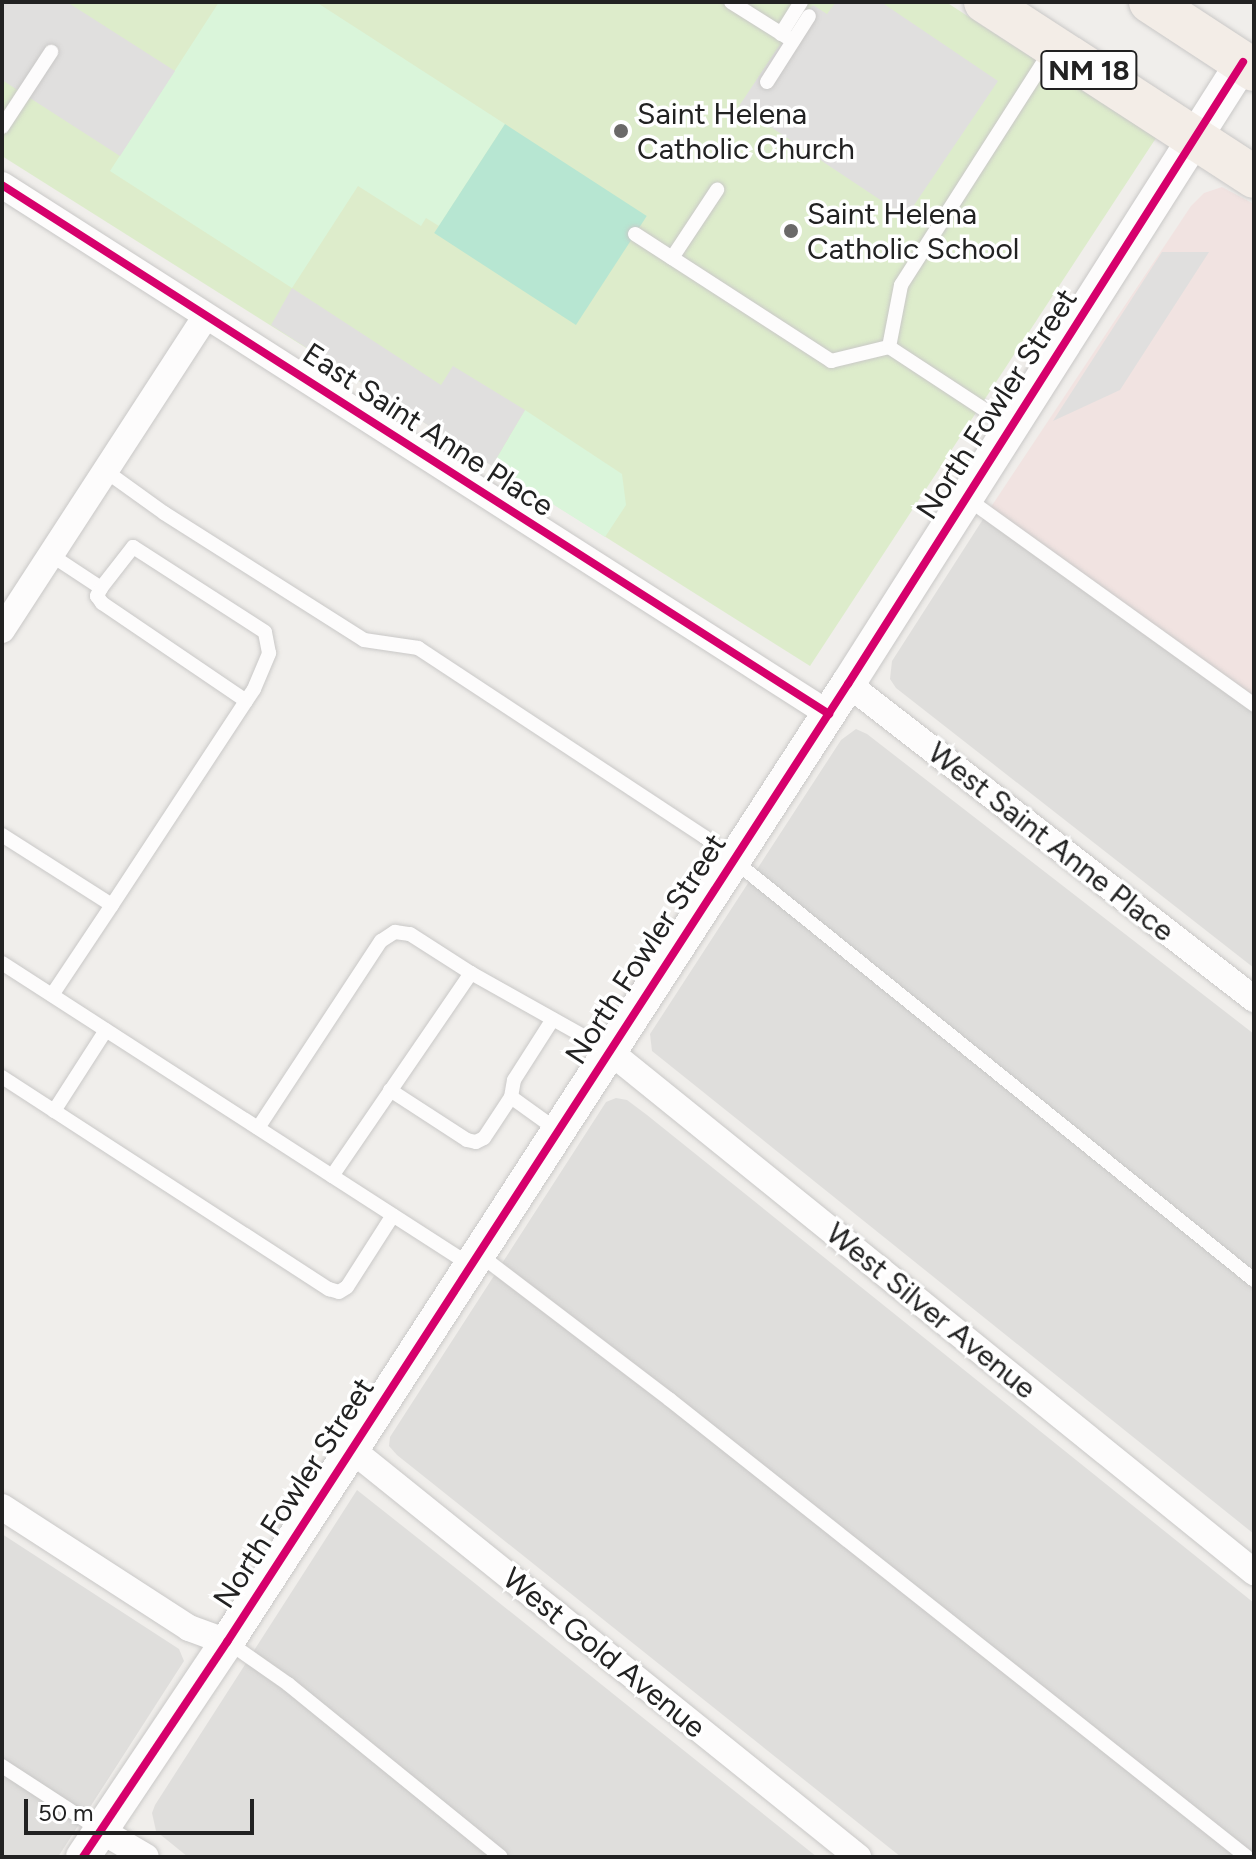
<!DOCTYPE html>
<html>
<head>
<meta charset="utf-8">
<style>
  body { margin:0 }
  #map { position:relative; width:1256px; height:1859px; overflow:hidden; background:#f0eeeb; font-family:Figtree,sans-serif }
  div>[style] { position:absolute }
  .residential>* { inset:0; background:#dfdedc }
  .commercial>* { inset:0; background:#f1e3e1 }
  .grass>* { inset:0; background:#ddeccb }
  .park>* { inset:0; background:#daf5da }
  .pitch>* { inset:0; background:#b7e6d2; transform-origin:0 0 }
  .parking>* { inset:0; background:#e0dfde }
  .roads { filter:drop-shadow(0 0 2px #c9c8c7) drop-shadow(0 0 2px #c9c8c7) }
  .service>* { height:14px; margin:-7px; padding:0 7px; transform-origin:7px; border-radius:7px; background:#fdfcfc }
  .minor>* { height:26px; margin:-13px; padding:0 13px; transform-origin:13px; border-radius:13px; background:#fdfcfc }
  .tertiary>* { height:34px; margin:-17px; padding:0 17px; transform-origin:17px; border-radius:17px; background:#fdfcfc }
  .primary>* { height:42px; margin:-21px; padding:0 21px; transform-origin:21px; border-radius:21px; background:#f3ede7 }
  .cycleway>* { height:8px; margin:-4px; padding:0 4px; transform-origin:4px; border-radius:4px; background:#d6006c }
  .dots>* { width:22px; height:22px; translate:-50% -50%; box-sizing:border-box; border:4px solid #fff; border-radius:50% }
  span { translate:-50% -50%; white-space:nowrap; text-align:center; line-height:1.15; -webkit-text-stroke:7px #fff; paint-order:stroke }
  .shield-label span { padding:2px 6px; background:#fff; border:2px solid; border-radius:6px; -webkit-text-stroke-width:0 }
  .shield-label { font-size:28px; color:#222; font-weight:700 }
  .poi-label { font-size:30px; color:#222 }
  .left { translate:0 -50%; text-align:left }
  .street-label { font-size:30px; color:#222 }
  .frame { position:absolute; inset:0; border:4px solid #222; pointer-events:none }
  .scale { position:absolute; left:24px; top:1799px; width:230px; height:36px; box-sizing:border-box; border:4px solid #222; border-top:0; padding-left:10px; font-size:24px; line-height:28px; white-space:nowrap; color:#222; -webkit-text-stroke:6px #fff; paint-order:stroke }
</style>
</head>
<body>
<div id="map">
  <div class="residential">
    <i style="clip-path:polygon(987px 513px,1254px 705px,1254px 968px,896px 688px,890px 679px,892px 661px)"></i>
    <i style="clip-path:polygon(856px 729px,867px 734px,1254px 1034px,1254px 1534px,652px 1051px,650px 1034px,841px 740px)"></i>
    <i style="clip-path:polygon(616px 1098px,627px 1100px,647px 1115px,1254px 1603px,1254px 1857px,901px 1857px,397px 1455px,389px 1446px,390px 1437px,606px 1102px)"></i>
    <i style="clip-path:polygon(357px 1490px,472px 1581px,817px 1857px,188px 1857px,156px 1831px,152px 1813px,155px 1805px)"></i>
    <i style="clip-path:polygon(2px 1534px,179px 1649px,184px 1661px,58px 1857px,2px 1857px)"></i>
  </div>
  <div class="commercial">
    <i style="clip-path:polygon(1222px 187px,1254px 204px,1254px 705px,987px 513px,1191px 206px,1204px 193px)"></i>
  </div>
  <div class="grass">
    <i style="clip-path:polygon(2px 2px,946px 2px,1156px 138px,810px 666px,2px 156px)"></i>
  </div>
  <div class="park">
    <i style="clip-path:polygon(219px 2px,316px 2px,505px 124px,439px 226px,426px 218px,421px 226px,358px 186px,292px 288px,110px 171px)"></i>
    <i style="clip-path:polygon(525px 410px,622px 474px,626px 505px,605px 537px,492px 466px)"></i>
  </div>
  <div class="pitch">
    <i style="left:505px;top:124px;width:169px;height:130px;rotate:33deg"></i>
  </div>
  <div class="parking">
    <i style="clip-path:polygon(2px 2px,67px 2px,175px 71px,120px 156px,2px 80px)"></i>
    <i style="clip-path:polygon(836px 2px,881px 2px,998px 81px,906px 217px,739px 106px,777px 49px,813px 5px,827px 14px)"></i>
    <i style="clip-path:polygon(1162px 252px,1209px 252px,1120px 390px,1053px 421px)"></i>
    <i style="clip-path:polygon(292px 288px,441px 385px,453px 366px,525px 410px,492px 466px,271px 325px)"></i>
  </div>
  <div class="roads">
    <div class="service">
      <i style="left:731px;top:2px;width:73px;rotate:32.2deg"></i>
      <i style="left:781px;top:34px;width:38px;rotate:-58deg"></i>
      <i style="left:767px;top:82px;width:78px;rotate:-57.5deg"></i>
      <i style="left:2px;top:127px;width:90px;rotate:-56.8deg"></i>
      <i style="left:635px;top:234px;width:234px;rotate:32.9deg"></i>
      <i style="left:831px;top:361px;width:60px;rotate:-13.6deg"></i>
      <i style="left:889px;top:347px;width:146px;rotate:33.3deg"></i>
      <i style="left:672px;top:258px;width:82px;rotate:-56.5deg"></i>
      <i style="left:889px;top:347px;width:63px;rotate:-79deg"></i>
      <i style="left:901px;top:285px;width:280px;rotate:-57.4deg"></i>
      <i style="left:107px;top:472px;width:70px;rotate:35.7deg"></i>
      <i style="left:164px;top:513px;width:237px;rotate:32.4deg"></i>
      <i style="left:364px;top:640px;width:55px;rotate:8.4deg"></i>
      <i style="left:418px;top:648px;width:345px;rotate:33.4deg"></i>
      <i style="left:706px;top:838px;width:704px;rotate:38.89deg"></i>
      <i style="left:965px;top:497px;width:356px;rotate:35.7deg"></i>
      <i style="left:51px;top:555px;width:60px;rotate:33.4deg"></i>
      <i style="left:2px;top:835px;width:130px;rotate:32.5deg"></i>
      <i style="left:2px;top:963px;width:557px;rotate:32.83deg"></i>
      <i style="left:471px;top:973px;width:157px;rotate:29.3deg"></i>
      <i style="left:52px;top:995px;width:108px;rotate:-56.3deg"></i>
      <i style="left:112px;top:905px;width:244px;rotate:-56.7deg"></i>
      <i style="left:246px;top:701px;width:14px;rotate:-56deg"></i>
      <i style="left:254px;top:689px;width:39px;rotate:-67deg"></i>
      <i style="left:269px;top:653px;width:21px;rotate:-101deg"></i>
      <i style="left:265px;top:632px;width:157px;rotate:-147.2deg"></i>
      <i style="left:133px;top:547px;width:52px;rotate:128deg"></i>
      <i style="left:101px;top:588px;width:9px;rotate:117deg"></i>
      <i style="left:97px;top:596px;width:9px;rotate:54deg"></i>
      <i style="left:102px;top:603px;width:174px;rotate:34.2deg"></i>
      <i style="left:2px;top:1077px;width:390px;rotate:33deg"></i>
      <i style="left:329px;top:1289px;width:10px;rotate:17deg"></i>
      <i style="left:339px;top:1292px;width:9px;rotate:-32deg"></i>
      <i style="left:347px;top:1287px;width:85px;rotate:-57.4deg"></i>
      <i style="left:390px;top:1090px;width:92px;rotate:33deg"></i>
      <i style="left:467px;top:1140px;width:9px;rotate:13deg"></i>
      <i style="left:476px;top:1142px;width:9px;rotate:-27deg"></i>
      <i style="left:484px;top:1138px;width:49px;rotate:-56.6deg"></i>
      <i style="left:511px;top:1097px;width:57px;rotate:35.7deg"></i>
      <i style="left:511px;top:1097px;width:17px;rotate:-80deg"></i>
      <i style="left:514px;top:1080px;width:72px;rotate:-57.4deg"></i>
      <i style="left:54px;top:1111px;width:96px;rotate:-57.3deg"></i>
      <i style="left:258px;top:1128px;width:224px;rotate:-56.7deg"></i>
      <i style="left:381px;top:941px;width:17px;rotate:-33deg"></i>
      <i style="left:395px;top:932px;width:15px;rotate:8deg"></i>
      <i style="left:410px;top:934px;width:72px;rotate:32.6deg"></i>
      <i style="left:471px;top:973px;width:246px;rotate:124.4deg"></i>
      <i style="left:480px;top:1255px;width:238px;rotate:37.3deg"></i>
      <i style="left:669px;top:1399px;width:737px;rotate:38.39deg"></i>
      <i style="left:228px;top:1642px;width:73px;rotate:35deg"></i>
      <i style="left:288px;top:1684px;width:274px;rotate:39.1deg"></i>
      <i style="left:2px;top:1766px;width:117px;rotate:33.1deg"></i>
    </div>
    <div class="minor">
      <i style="left:2px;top:185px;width:982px;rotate:32.61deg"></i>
      <i style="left:2px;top:630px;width:373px;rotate:-57deg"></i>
      <i style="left:848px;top:684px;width:514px;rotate:37.81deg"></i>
      <i style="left:608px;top:1050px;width:831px;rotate:38.94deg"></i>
      <i style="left:351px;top:1449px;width:651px;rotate:38.82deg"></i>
      <i style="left:2px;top:1507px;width:223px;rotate:32.9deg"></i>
      <i style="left:189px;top:1628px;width:40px;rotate:20.2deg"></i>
      <i style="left:100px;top:1830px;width:53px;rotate:30.4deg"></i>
    </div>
    <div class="tertiary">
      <i style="left:83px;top:1857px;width:259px;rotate:-56.2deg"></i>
      <i style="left:227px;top:1642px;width:1142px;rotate:-57.05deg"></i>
      <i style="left:848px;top:684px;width:737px;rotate:-57.58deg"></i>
    </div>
    <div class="primary">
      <i style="left:985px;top:2px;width:321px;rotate:33deg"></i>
      <i style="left:1150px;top:2px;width:124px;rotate:33.2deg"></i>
    </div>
  </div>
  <div class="cycleway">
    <i style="left:2px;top:185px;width:982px;rotate:32.61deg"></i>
    <i style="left:83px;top:1857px;width:259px;rotate:-56.2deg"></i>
    <i style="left:227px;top:1642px;width:1142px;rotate:-57.05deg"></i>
    <i style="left:848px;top:684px;width:737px;rotate:-57.58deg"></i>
  </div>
  <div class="dots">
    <i style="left:621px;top:131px;background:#6a6968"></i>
    <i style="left:791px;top:231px;background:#6a6968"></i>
  </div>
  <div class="shield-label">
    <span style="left:1089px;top:70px">NM 18</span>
  </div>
  <div class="poi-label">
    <span class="left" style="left:637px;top:131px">Saint Helena<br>Catholic Church</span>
    <span class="left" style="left:807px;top:231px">Saint Helena<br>Catholic School</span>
  </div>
  <div class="street-label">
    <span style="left:997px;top:404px;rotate:-57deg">North Fowler Street</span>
    <span style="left:428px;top:430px;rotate:33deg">East Saint Anne Place</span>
    <span style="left:1051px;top:842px;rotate:38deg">West Saint Anne Place</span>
    <span style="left:646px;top:949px;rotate:-57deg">North Fowler Street</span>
    <span style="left:931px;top:1311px;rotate:39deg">West Silver Avenue</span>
    <span style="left:294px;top:1493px;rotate:-57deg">North Fowler Street</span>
    <span style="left:604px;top:1653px;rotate:39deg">West Gold Avenue</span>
  </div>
  <div class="frame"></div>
  <div class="scale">50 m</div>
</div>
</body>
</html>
